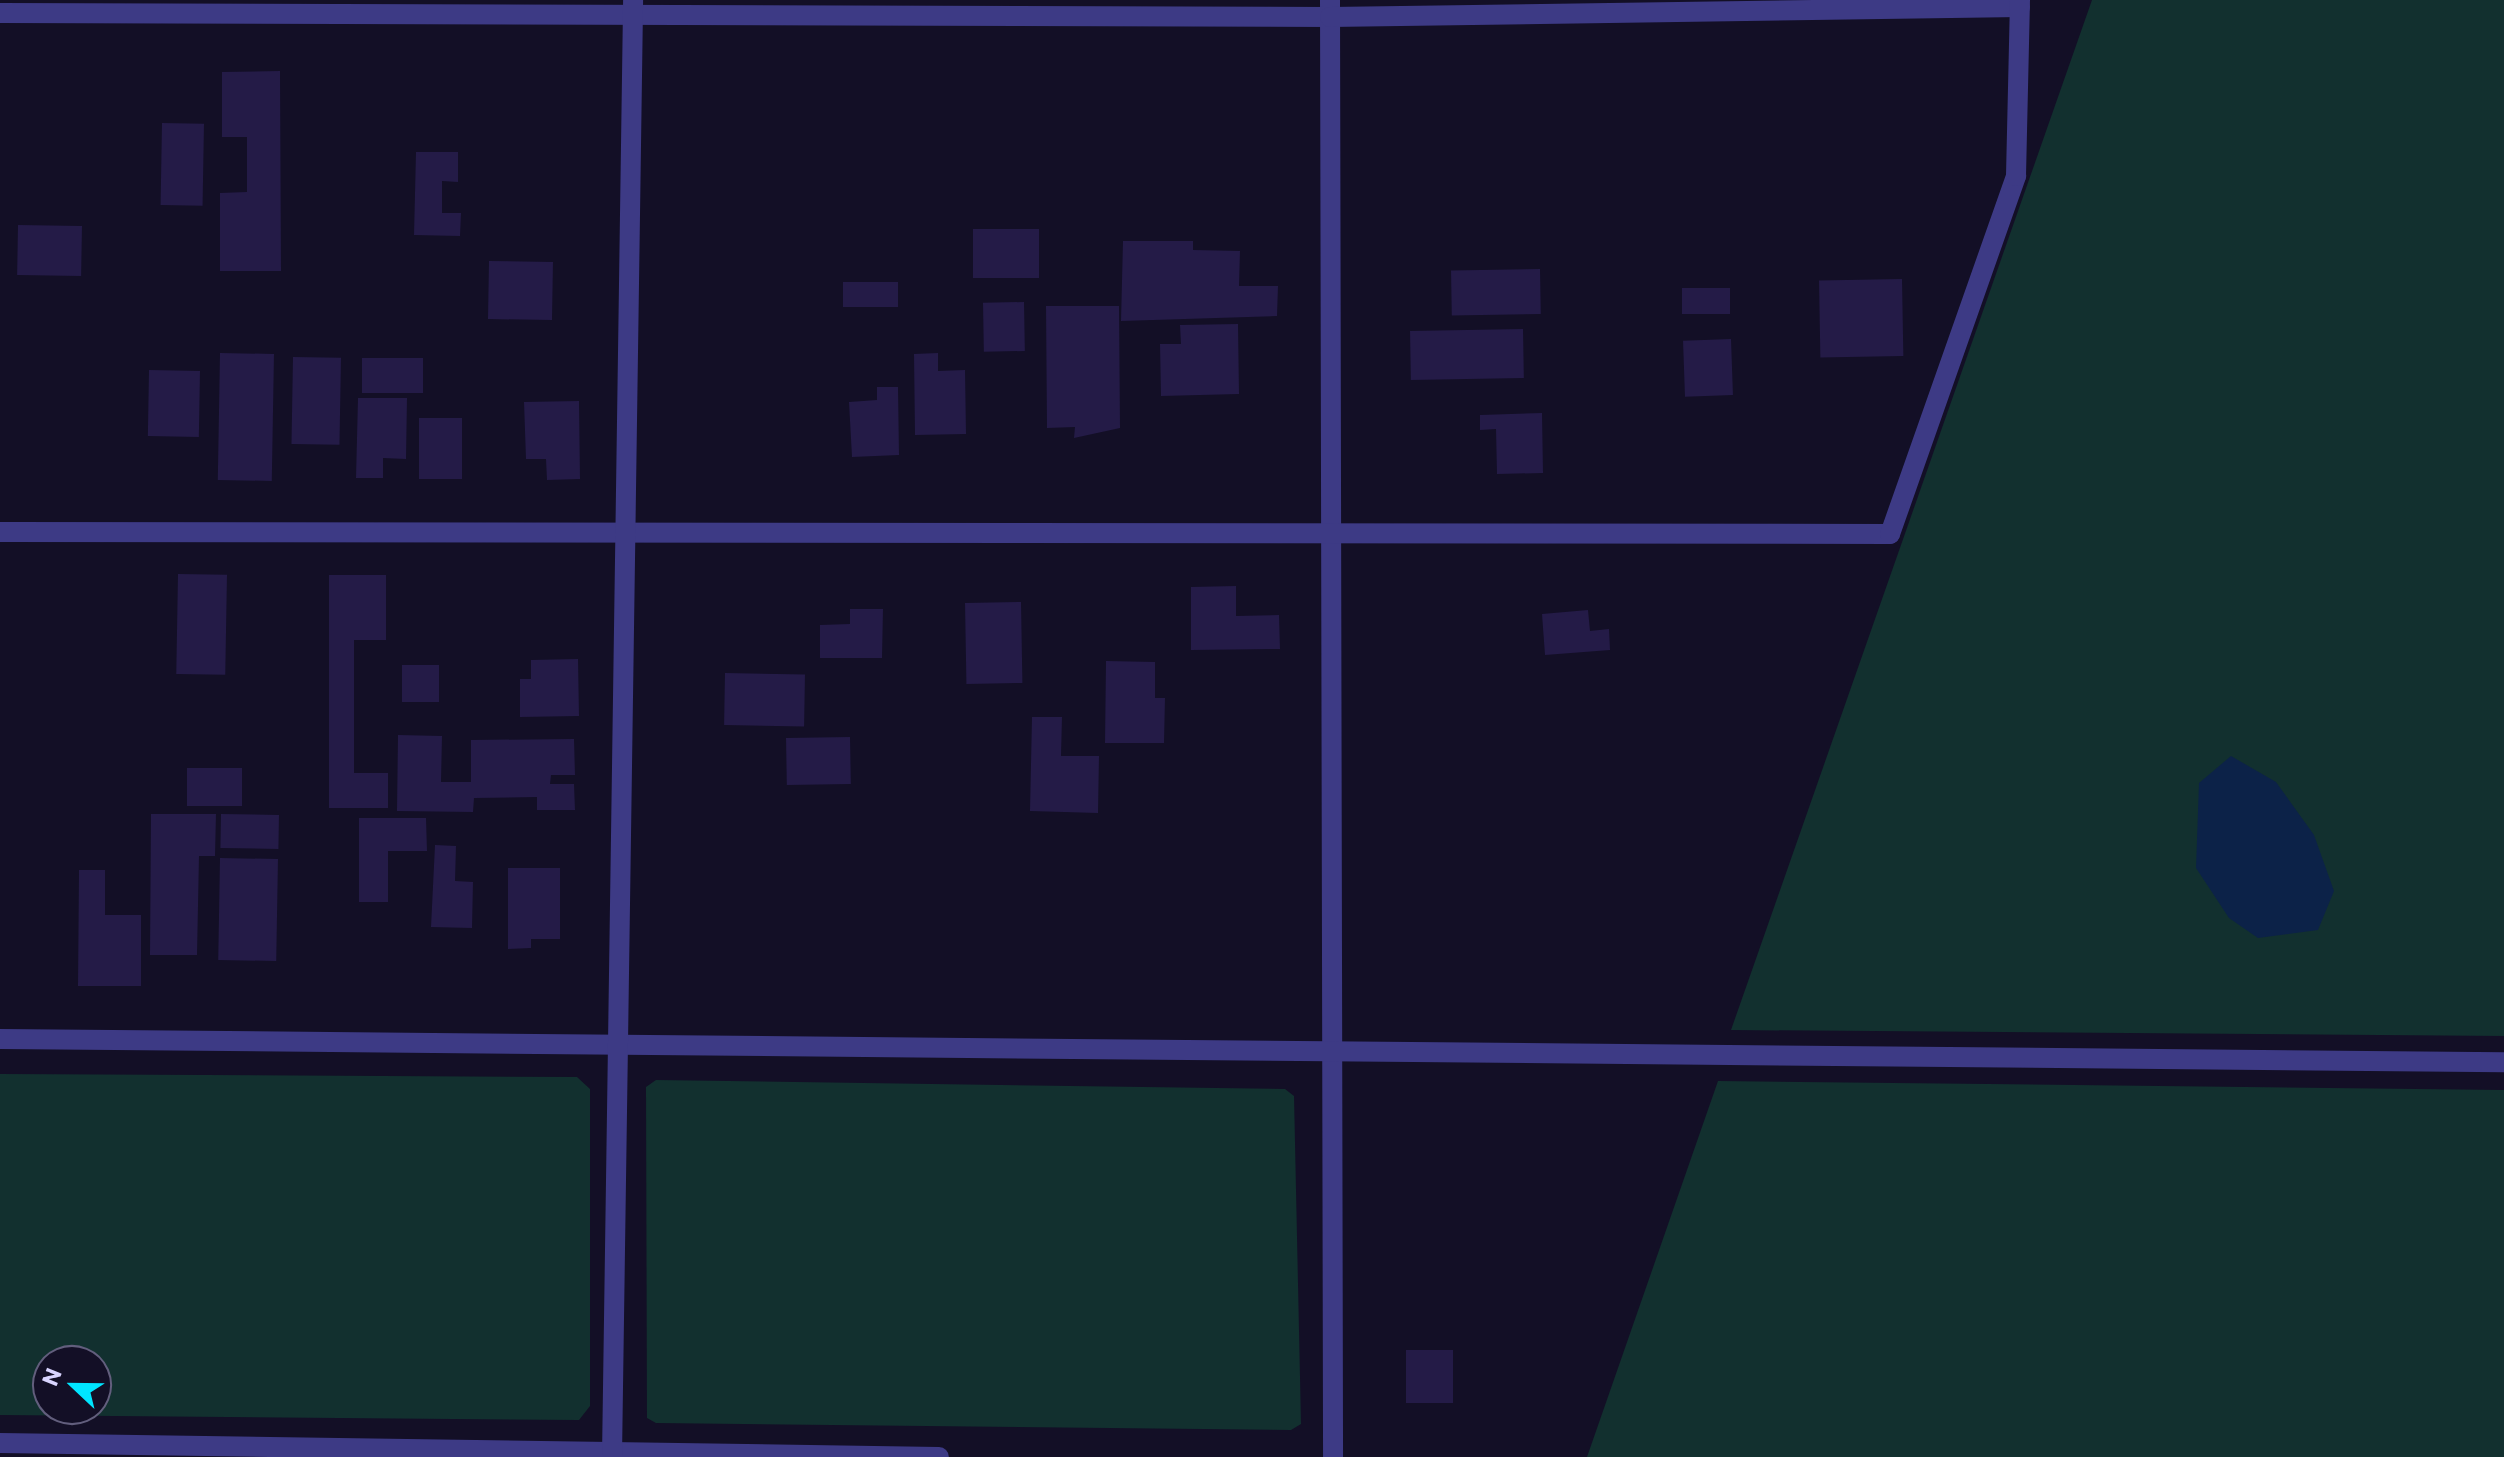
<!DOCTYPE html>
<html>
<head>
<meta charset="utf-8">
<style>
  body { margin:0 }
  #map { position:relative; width:2504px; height:1457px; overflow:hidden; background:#130f26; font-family:Commissioner,sans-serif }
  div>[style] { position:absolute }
  .green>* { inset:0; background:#12302f }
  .water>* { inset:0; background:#0c2248 }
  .building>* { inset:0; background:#241b47; transform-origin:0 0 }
  .minor>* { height:20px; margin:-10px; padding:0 10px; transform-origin:10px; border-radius:10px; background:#3d3a85 }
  span { translate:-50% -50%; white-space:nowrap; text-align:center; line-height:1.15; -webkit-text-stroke:6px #130f26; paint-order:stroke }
  .north { position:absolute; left:32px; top:1345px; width:80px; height:80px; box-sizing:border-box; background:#130f26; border:2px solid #625e7d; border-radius:50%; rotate:292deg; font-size:22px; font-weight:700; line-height:32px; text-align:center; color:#d9d4ff }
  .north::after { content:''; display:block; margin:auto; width:28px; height:36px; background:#00e5ff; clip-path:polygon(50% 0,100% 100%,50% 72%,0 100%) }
</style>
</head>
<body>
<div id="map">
  <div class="green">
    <i style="clip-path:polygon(2092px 0,2504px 0,2504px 1036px,1731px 1030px)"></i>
    <i style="clip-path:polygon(evenodd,0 1074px,577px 1077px,590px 1089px,590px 1406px,579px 1420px,0 1415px,0 1074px,48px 1361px,96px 1361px,96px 1409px,48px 1409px,48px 1361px)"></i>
    <i style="clip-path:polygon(656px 1080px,1285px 1089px,1294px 1096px,1301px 1424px,1291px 1430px,656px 1423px,647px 1418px,646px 1087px)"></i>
    <i style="clip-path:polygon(1718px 1081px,2504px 1090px,2504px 1457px,1587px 1457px)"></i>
  </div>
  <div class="water">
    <i style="clip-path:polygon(2231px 756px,2276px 782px,2314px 835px,2334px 891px,2318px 930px,2258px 938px,2229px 918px,2196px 868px,2199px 783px)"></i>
  </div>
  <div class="building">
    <i style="clip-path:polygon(280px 71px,281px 271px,220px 271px,220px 193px,247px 192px,247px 137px,222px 137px,222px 72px)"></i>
    <i style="left:162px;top:123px;width:42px;height:82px;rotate:1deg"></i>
    <i style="clip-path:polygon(416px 152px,458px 152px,458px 182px,442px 181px,442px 213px,461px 213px,460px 236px,414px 235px)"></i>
    <i style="left:18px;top:225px;width:64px;height:50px;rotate:1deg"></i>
    <i style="left:973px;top:229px;width:66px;height:49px"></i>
    <i style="clip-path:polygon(1123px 241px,1193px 241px,1193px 250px,1240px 251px,1239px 286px,1278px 286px,1277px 316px,1121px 321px)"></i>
    <i style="left:489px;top:261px;width:64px;height:58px;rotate:1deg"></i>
    <i style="left:1540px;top:269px;width:45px;height:89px;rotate:89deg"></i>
    <i style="left:1902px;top:279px;width:77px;height:83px;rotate:89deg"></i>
    <i style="left:843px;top:282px;width:55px;height:25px"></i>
    <i style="left:1730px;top:288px;width:26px;height:48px;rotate:90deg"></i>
    <i style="left:1024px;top:302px;width:49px;height:41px;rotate:89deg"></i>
    <i style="clip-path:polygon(1046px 306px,1119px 306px,1120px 428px,1074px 438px,1075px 427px,1047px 428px)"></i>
    <i style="clip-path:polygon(1238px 324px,1239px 394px,1161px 396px,1160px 344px,1181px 344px,1180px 325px)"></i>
    <i style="left:1523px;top:329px;width:49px;height:113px;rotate:89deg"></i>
    <i style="left:1731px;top:339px;width:56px;height:48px;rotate:88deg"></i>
    <i style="left:220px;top:353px;width:54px;height:127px;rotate:1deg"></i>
    <i style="clip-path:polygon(938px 353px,938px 371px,965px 370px,966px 434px,915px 435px,914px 354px)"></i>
    <i style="left:293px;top:357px;width:48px;height:87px;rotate:1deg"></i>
    <i style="left:362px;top:358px;width:61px;height:35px"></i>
    <i style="left:149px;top:370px;width:51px;height:66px;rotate:1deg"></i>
    <i style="clip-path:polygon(877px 387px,898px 387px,899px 455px,852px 457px,849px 402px,877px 400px)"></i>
    <i style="clip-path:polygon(358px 398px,407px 398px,406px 459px,383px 458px,383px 478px,356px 478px)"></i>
    <i style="clip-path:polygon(579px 401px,580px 479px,547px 480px,546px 459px,526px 459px,524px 402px)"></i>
    <i style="clip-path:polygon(1542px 413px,1543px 473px,1497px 474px,1496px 429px,1480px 430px,1480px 415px)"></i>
    <i style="left:419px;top:418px;width:43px;height:61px"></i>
    <i style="left:178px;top:574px;width:49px;height:100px;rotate:1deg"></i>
    <i style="clip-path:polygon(329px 575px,386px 575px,386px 640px,354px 640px,354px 773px,388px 773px,388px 808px,329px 808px)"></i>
    <i style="clip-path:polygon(1236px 586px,1236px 616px,1279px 615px,1280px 649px,1191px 650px,1191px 587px)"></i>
    <i style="left:1021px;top:602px;width:81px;height:56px;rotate:89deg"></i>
    <i style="clip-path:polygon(850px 609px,883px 609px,882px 658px,820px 658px,820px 625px,850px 624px)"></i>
    <i style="clip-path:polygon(1588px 610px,1590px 631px,1609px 629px,1610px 650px,1545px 655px,1542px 614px)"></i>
    <i style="clip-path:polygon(578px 659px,579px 716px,520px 717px,520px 679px,531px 679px,531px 660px)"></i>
    <i style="clip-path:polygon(1106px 661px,1155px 662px,1155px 698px,1165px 698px,1164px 743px,1105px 743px)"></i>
    <i style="left:402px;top:665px;width:37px;height:37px"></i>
    <i style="left:725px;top:673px;width:80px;height:52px;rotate:1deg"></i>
    <i style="clip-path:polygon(1032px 717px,1062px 717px,1061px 756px,1099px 756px,1098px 813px,1030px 811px)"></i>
    <i style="clip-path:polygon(398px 735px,442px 736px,441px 782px,471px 782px,471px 740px,574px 739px,575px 775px,551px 775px,550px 784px,574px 784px,575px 810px,537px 810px,537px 797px,474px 798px,473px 812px,397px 811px)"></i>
    <i style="left:850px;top:737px;width:47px;height:64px;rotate:89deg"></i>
    <i style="left:242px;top:768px;width:38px;height:55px;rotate:90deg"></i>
    <i style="clip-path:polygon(151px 814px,216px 814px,215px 856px,199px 856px,197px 955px,150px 955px)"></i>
    <i style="left:221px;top:814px;width:58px;height:34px;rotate:1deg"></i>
    <i style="clip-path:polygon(359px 818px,426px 818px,427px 851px,388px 851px,388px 902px,359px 902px)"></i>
    <i style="clip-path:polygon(435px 845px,456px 846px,455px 881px,473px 882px,472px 928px,431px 927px)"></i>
    <i style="left:220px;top:858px;width:58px;height:102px;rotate:1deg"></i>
    <i style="clip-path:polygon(508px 868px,560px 868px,560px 939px,531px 939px,531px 948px,508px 949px)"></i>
    <i style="clip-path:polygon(79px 870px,105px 870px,105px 915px,141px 915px,141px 986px,78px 986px)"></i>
    <i style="left:1406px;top:1350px;width:47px;height:53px"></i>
  </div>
  <div class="minor">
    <i style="left:1330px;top:0;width:1457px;rotate:89.88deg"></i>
    <i style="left:0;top:13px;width:1330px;rotate:0.17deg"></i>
    <i style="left:1330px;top:17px;width:690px;rotate:-0.83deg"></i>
    <i style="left:0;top:532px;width:1890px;rotate:0.06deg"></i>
    <i style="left:1890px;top:534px;width:380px;rotate:-70.6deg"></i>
    <i style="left:2016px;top:176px;width:176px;rotate:-88.7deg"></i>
    <i style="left:0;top:1039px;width:2504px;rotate:0.53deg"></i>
    <i style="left:0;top:1443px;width:939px;rotate:0.85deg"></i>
    <i style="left:612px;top:1457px;width:1457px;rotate:-89.17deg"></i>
  </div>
  <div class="north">N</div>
</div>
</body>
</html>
